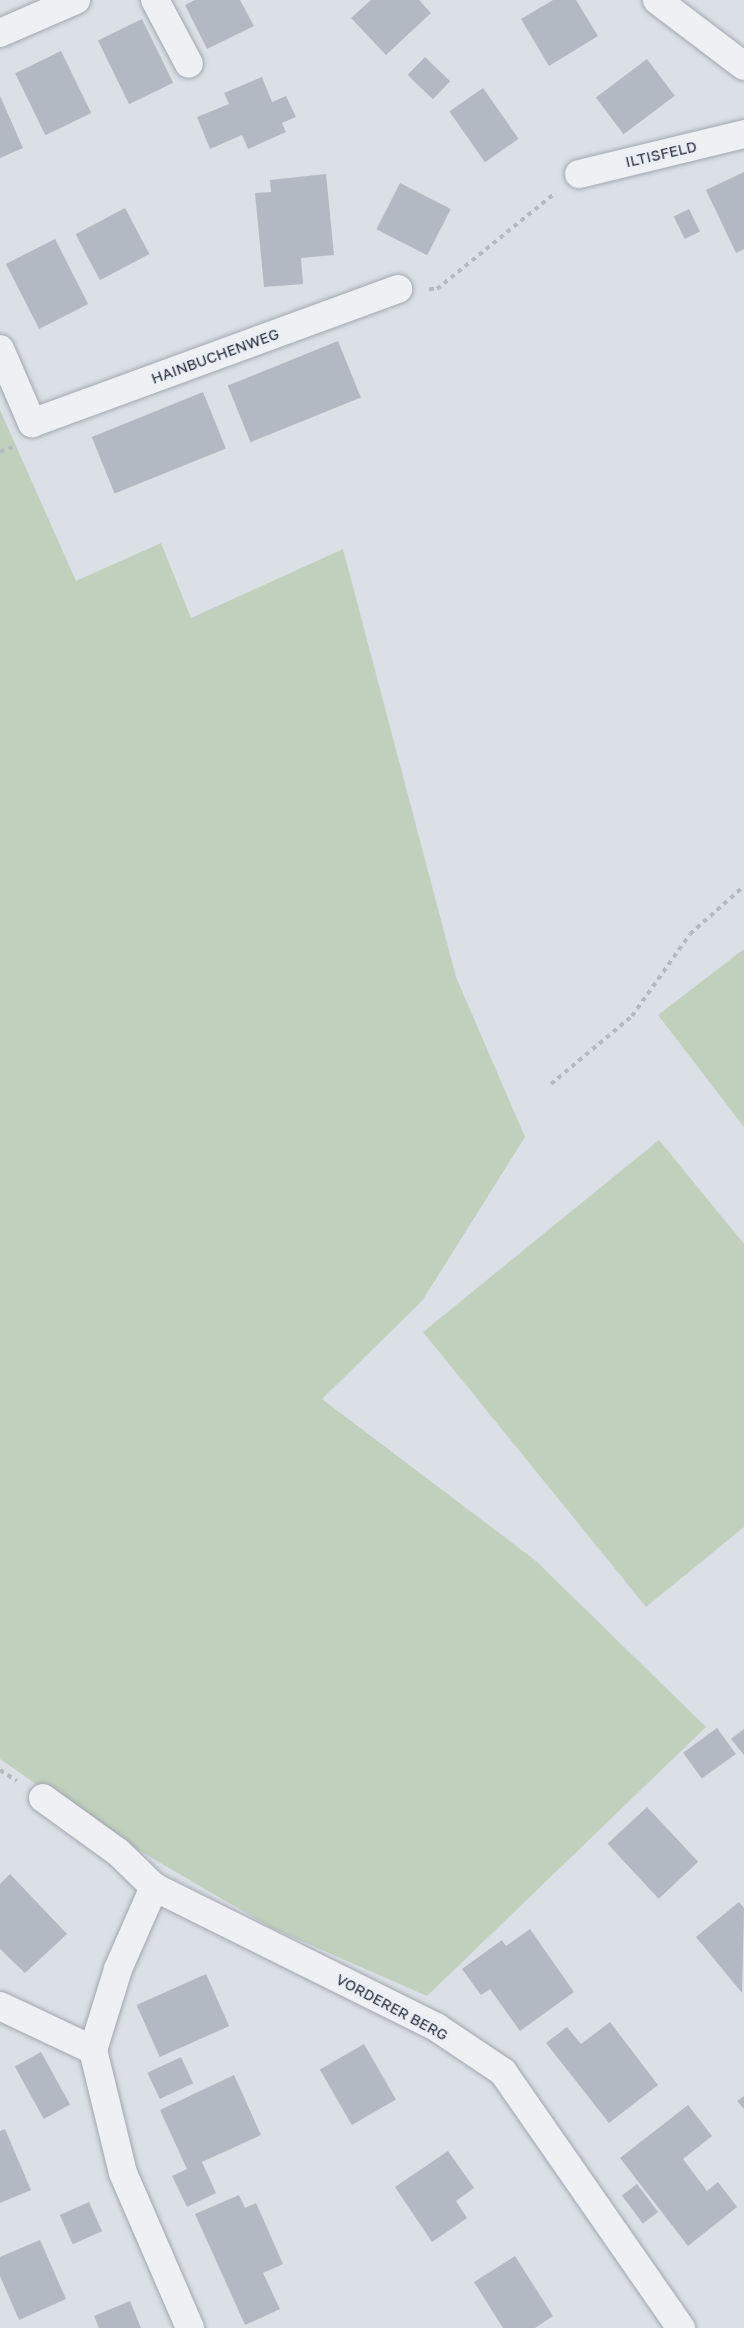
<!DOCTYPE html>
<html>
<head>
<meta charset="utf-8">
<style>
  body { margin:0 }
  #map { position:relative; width:744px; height:2328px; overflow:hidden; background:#dbdfe6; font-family:"Golos Text",sans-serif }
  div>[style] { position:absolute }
  .green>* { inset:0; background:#c1d0bd }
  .building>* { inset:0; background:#b3b9c2; transform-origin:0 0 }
  .path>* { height:4px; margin-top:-2px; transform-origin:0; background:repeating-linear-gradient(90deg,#b6bac0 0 4.5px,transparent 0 9px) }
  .roads { filter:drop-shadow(0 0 2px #a1a6b0) drop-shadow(0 0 2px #a1a6b0) }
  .minor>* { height:28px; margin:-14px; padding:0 14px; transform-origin:14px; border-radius:14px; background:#eef0f4 }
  span { translate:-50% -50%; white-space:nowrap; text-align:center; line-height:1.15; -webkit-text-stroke:6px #ebeef4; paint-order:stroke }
  .street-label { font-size:15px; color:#262e3c }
</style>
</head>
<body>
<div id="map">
  <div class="green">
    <i style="clip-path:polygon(0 410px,76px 581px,161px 543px,191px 618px,343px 549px,456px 977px,525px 1137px,422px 1301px,322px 1399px,536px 1561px,706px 1727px,427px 1996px,272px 1928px,92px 1823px,0 1759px)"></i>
    <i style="clip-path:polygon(744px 949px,744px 1127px,658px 1015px)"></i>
    <i style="clip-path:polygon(659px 1140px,744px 1244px,744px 1527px,646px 1607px,423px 1332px)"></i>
  </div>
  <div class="building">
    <i style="clip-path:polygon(195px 0,240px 0,254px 26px,207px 49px,185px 5px)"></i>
    <i style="clip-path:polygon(371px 0,419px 0,431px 13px,386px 55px,351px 18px)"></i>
    <i style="clip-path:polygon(553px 0,576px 0,598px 36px,549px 66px,521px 19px)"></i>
    <i style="left:142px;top:19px;width:71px;height:49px;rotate:64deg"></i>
    <i style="left:61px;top:51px;width:69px;height:51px;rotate:64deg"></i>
    <i style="left:425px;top:57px;width:35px;height:25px;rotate:44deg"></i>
    <i style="left:647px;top:59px;width:46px;height:64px;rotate:53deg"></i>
    <i style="clip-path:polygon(262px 77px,272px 102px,286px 96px,296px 117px,282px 123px,286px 132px,248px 149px,242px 135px,210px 149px,197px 117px,229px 104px,224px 93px)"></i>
    <i style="left:483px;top:88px;width:62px;height:41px;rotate:55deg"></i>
    <i style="clip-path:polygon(0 96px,23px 148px,0 158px)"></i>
    <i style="clip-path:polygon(744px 172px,744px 249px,736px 253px,706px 190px)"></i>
    <i style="clip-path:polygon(326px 174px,334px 255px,301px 258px,303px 284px,264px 287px,255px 193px,271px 192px,270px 180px)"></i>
    <i style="left:400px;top:183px;width:57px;height:52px;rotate:27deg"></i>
    <i style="left:125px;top:208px;width:52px;height:56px;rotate:62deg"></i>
    <i style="left:689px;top:209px;width:25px;height:17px;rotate:64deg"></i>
    <i style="left:55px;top:239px;width:73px;height:55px;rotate:63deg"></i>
    <i style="left:338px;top:341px;width:61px;height:119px;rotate:68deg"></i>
    <i style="left:203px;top:392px;width:61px;height:120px;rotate:68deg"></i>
    <i style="left:717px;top:1728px;width:32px;height:42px;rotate:54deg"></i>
    <i style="clip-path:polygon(744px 1729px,744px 1755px,731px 1739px)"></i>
    <i style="left:647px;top:1807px;width:75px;height:54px;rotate:47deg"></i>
    <i style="clip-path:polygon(10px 1874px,67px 1934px,25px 1973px,0 1949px,0 1884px)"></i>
    <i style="clip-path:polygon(739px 1902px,744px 1908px,742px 1993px,696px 1937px)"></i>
    <i style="clip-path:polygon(530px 1929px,574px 1992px,520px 2031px,490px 1989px,481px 1995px,462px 1969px,502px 1940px,506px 1946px)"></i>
    <i style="left:206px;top:1974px;width:57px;height:76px;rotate:66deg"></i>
    <i style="clip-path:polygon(610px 2022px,658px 2085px,609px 2123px,546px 2043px,567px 2027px,581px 2044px)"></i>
    <i style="left:364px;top:2044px;width:64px;height:51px;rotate:60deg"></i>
    <i style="left:41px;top:2052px;width:60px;height:30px;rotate:61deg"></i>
    <i style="left:181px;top:2057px;width:29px;height:37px;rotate:65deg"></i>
    <i style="clip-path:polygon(234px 2075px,261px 2135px,202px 2162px,216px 2193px,187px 2207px,172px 2176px,187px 2169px,160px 2110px)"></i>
    <i style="clip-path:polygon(744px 2096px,744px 2109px,737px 2101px)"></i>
    <i style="clip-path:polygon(688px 2105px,712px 2136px,683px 2159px,707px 2191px,718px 2182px,737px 2207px,688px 2246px,620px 2158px)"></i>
    <i style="clip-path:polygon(5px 2129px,31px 2190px,0 2203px,0 2131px)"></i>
    <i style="clip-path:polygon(448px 2151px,474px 2188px,456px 2201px,467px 2218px,432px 2242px,395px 2187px)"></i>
    <i style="left:637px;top:2184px;width:35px;height:19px;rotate:53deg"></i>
    <i style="clip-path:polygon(239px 2195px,245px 2208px,256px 2203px,283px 2264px,263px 2273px,280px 2309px,245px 2325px,195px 2214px)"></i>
    <i style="left:89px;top:2202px;width:32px;height:32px;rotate:66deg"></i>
    <i style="clip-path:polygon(40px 2240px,66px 2299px,19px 2320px,0 2276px,0 2257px)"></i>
    <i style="clip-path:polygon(515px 2256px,553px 2316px,535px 2328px,503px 2328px,474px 2282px)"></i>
    <i style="clip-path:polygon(130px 2301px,141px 2328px,99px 2328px,94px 2316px)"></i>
  </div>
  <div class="path">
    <i style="left:429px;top:289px;width:8px"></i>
    <i style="left:437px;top:289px;width:152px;rotate:-39.1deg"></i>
    <i style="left:0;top:452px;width:14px;rotate:-21deg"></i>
    <i style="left:551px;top:1084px;width:106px;rotate:-40deg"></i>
    <i style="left:632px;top:1016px;width:100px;rotate:-54.7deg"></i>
    <i style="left:690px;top:934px;width:72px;rotate:-41.6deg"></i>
    <i style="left:0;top:1770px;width:20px;rotate:33deg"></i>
  </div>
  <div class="roads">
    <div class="minor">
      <i style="left:155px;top:0;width:72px;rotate:62deg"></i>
      <i style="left:657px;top:0;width:109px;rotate:37.2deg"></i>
      <i style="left:0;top:33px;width:83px;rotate:-23.5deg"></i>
      <i style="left:579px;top:174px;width:170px;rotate:-13.6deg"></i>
      <i style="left:0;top:349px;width:81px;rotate:66.6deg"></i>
      <i style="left:32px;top:423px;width:390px;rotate:-20.1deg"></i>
      <i style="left:43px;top:1798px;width:92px;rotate:35.8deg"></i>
      <i style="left:118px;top:1852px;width:50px;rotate:44.2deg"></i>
      <i style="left:154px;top:1887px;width:315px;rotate:26.4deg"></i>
      <i style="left:436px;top:2027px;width:81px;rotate:33.9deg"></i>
      <i style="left:503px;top:2072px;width:312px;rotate:55.2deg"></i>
      <i style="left:0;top:2006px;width:103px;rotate:25.3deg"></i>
      <i style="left:93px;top:2050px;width:85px;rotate:-72.8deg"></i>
      <i style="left:118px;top:1969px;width:90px;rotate:-66.3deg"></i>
      <i style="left:93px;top:2050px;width:127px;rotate:76.3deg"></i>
      <i style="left:123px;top:2173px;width:169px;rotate:66.6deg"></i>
    </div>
  </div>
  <div class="street-label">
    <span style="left:661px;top:154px;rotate:-13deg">ILTISFELD</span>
    <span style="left:215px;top:356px;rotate:-20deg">HAINBUCHENWEG</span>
    <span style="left:392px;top:2007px;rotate:28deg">VORDERER BERG</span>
  </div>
</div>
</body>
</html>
